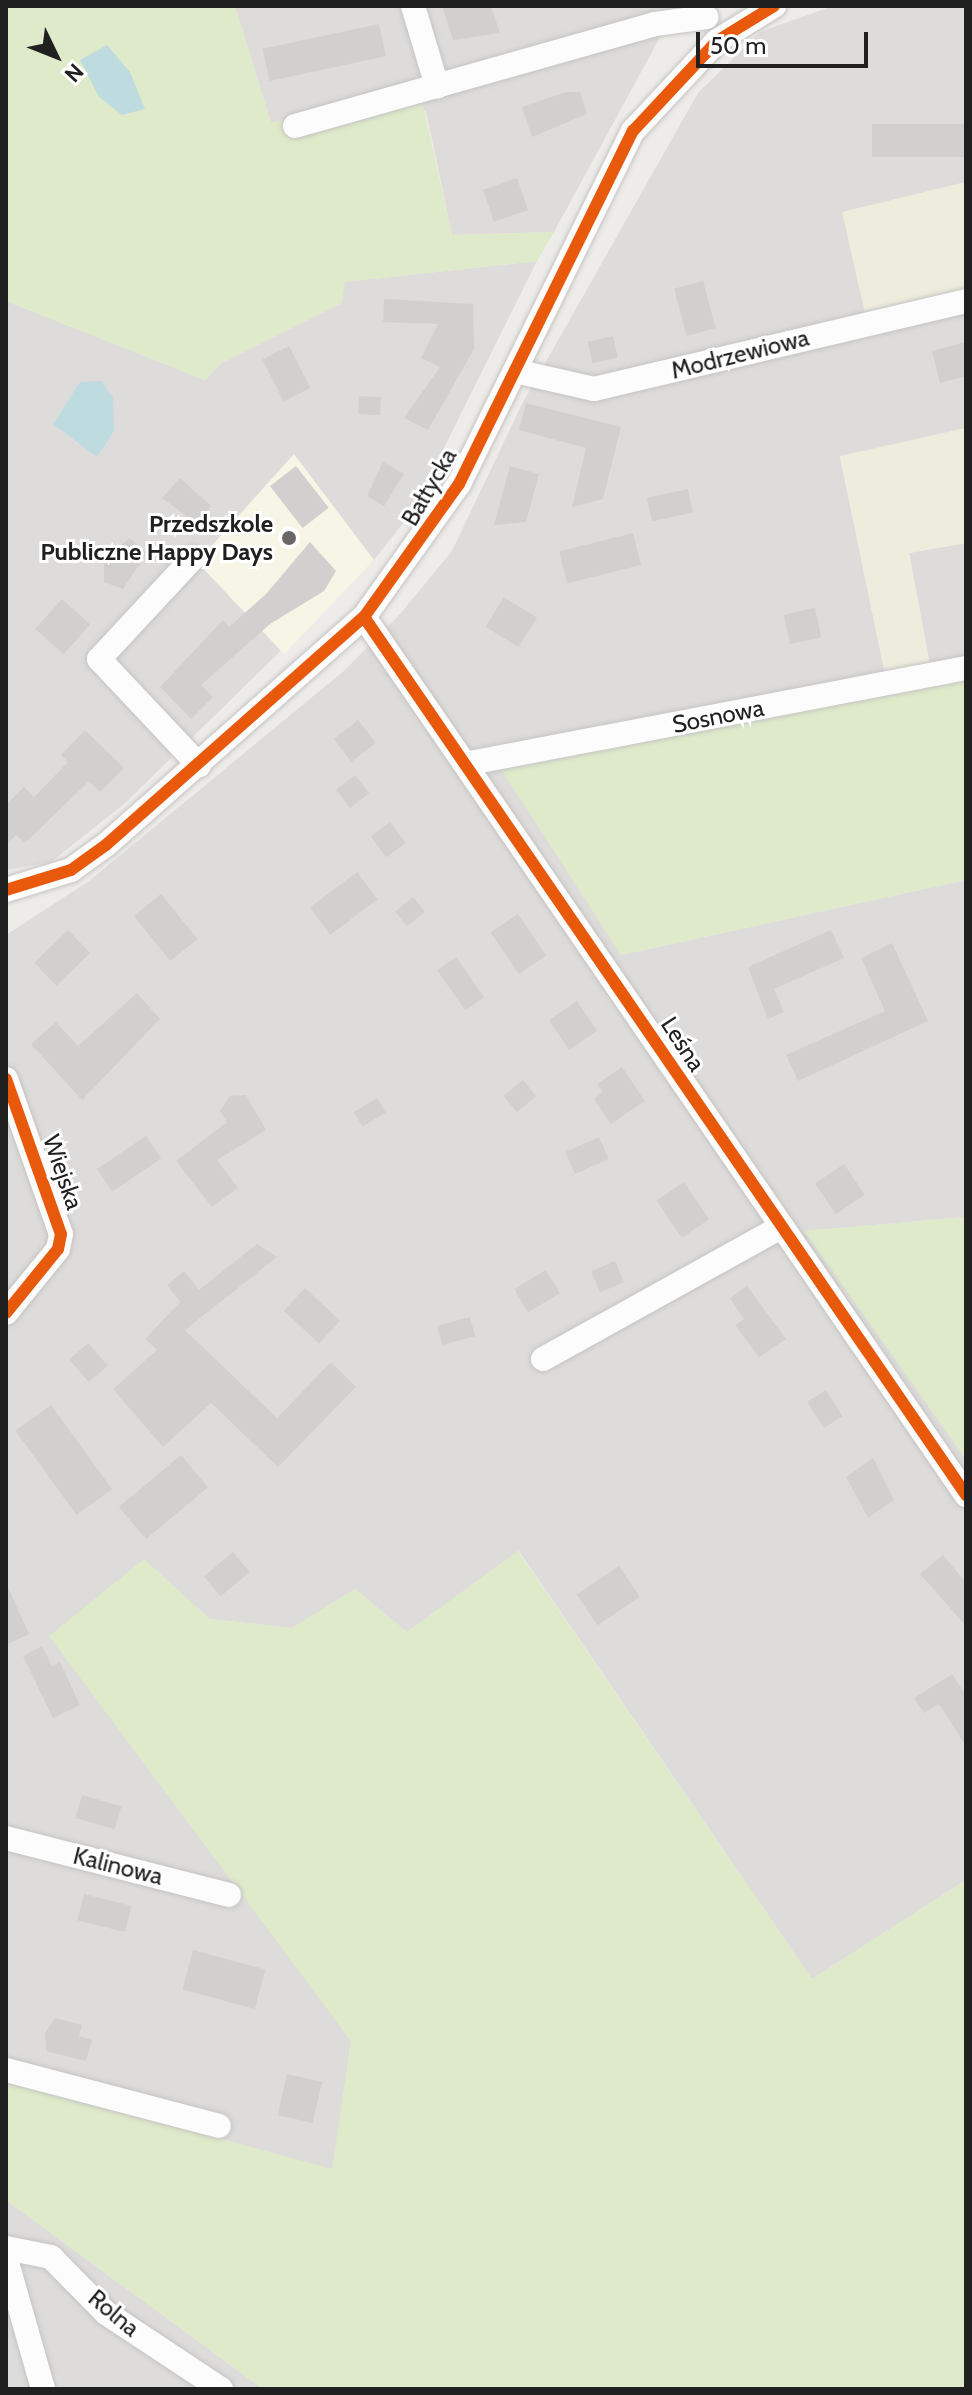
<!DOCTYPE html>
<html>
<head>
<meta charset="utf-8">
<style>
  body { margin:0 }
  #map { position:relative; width:972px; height:2395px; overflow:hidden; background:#eeece9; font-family:Cabin,sans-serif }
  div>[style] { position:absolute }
  .residential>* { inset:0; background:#dddcda }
  .education>* { inset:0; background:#f7f5e5 }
  .farmland>* { inset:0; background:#eeeddd }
  .grass>* { inset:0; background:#deeac9 }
  .water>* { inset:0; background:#bedce0 }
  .building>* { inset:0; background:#d2d0ce; transform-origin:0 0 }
  .roads { filter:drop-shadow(0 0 2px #c5c4c3) drop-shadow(0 0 2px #c5c4c3) }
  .minor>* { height:24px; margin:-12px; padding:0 12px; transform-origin:12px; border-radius:12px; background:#fcfcfc }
  .cycleway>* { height:12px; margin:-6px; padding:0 6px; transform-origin:6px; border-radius:6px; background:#e8590c }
  .dots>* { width:22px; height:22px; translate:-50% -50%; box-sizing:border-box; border:4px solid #fff; border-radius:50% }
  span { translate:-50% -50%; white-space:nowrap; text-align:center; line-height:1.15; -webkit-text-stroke:6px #fff; paint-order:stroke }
  .street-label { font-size:24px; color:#202020 }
  .poi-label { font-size:24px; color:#202020; font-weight:700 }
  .right { translate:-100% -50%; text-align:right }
  .frame { position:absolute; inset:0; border:8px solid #202020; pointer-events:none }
  .north { position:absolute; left:16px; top:16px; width:80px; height:80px; -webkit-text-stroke:6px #fff; paint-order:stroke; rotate:133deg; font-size:22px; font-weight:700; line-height:32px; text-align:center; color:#202020 }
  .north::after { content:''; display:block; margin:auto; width:28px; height:36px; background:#202020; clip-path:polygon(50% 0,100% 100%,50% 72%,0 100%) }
  .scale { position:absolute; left:696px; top:32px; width:172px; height:36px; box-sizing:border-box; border:4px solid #202020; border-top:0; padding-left:10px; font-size:24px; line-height:28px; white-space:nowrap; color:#202020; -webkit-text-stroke:6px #fff; paint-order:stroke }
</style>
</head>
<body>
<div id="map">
  <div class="residential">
    <i style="clip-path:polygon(235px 6px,677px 6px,554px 232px,452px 235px,426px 111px,271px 123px)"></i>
    <i style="clip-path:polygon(833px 6px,966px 6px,966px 182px,843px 213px,966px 290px,966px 428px,840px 457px,885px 674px,621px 955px,966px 880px,966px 1217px,805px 1231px,966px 1459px,966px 1880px,812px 1979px,519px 1551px,407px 1632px,355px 1589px,292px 1628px,210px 1619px,144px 1560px,237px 1883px,351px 2041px,333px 2170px,6px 2080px,6px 935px,89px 881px,345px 670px,401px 613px,452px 551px,522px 404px,698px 93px,760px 32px)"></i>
    <i style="clip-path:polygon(537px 261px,412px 512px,374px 560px,124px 804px,51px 862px,6px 870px,6px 301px,205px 380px,220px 364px,341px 303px,344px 282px)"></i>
    <i style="clip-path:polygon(966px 543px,966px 656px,930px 665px,909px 553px)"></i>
    <i style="clip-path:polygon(6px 2200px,263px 2389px,6px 2389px)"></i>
  </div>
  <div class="education">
    <i style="clip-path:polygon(294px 454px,374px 560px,284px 654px,197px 562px)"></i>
  </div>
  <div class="farmland">
    <i style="clip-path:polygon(966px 182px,966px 290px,865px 313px,842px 212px)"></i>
    <i style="clip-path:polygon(966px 428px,966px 543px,909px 553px,930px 665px,885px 674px,840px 456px)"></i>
  </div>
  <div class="grass">
    <i style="clip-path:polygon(6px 6px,235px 6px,271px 123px,417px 78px,452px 235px,554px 232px,537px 261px,345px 282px,342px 303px,220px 364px,205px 380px,6px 301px)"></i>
    <i style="clip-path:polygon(966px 681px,966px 880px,621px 955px,497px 763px)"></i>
    <i style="clip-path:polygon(966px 1217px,966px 1459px,804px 1231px)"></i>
    <i style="clip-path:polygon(518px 1551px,812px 1979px,966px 1880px,966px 2389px,263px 2389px,6px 2200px,6px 2080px,332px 2169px,351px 2041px,49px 1636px,144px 1559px,210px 1619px,292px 1628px,355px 1589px,407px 1632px)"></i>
  </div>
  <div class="water">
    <i style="clip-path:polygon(107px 45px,130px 72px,145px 109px,122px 115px,99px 97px,80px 60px)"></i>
    <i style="clip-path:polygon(101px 381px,113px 398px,114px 431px,97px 457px,53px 424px,80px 382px)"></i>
  </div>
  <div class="building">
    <i style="clip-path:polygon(442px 6px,491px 6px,500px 33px,453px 40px)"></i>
    <i style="left:379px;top:24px;width:33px;height:119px;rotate:78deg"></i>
    <i style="clip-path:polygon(566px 92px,580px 92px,587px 114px,532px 137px,522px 107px)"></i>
    <i style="left:966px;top:124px;width:33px;height:94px;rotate:90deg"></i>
    <i style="left:517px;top:178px;width:34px;height:36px;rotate:71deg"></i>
    <i style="left:703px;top:281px;width:49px;height:30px;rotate:75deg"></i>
    <i style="clip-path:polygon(384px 299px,473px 304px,474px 349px,428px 430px,404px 418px,440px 367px,421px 358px,438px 324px,383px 322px)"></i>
    <i style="left:613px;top:336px;width:22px;height:26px;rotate:77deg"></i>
    <i style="clip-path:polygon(966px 342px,966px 376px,940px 383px,932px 351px)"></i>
    <i style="left:289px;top:346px;width:47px;height:30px;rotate:63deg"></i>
    <i style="left:359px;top:396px;width:22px;height:18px;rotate:3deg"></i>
    <i style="clip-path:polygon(526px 403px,621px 427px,603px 499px,572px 507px,586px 448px,519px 430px)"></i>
    <i style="clip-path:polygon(383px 462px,404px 474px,384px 506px,367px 496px)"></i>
    <i style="left:296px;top:466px;width:53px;height:33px;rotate:52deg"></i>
    <i style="clip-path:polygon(510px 466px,539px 474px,526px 522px,494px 525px)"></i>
    <i style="clip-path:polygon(180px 478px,211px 506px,196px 523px,162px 498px)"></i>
    <i style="left:688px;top:489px;width:24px;height:42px;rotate:78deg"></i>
    <i style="left:633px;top:533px;width:33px;height:76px;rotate:76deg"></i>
    <i style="clip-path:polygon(130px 538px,147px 553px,123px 589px,104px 582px,104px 558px)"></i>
    <i style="clip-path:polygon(310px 542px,336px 571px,324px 591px,270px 624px,201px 685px,213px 697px,191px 719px,160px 687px,223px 620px,229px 627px,266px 594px)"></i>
    <i style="left:504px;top:597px;width:39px;height:35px;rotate:32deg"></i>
    <i style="left:62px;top:599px;width:38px;height:40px;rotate:42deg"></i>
    <i style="left:815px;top:608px;width:30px;height:32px;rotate:78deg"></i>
    <i style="left:358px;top:720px;width:29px;height:31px;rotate:52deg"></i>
    <i style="clip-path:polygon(85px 730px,124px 768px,100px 792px,89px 781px,25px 843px,16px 835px,6px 846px,6px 805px,24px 787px,34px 797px,68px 762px,61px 755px)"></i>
    <i style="left:355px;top:775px;width:23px;height:24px;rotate:52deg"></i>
    <i style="left:390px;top:822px;width:26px;height:24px;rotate:53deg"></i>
    <i style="left:357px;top:872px;width:34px;height:59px;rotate:53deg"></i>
    <i style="left:161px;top:894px;width:58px;height:35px;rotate:51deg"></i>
    <i style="left:413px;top:897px;width:19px;height:23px;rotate:51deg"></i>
    <i style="left:518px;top:914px;width:50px;height:33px;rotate:56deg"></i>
    <i style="left:68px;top:930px;width:32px;height:47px;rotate:46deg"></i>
    <i style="clip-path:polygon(831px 930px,844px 958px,774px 989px,784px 1012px,768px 1019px,748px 967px)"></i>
    <i style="clip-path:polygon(892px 943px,928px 1021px,798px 1081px,786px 1055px,885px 1011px,861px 958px)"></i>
    <i style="left:456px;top:957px;width:49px;height:23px;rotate:55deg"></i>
    <i style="clip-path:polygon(137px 993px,160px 1019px,82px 1100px,31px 1044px,56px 1022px,78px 1046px)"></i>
    <i style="left:577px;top:1001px;width:36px;height:34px;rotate:56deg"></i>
    <i style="clip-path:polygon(622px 1067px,645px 1101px,611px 1124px,594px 1099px,603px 1092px,597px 1084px)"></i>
    <i style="left:523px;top:1080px;width:21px;height:25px;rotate:51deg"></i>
    <i style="clip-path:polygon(246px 1095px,266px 1130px,217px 1160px,238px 1188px,212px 1207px,176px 1161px,227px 1122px,220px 1111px,230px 1096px)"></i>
    <i style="left:377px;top:1098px;width:17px;height:27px;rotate:59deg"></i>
    <i style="left:146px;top:1136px;width:27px;height:59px;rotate:56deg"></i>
    <i style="left:599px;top:1137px;width:24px;height:37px;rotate:66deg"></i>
    <i style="left:844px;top:1164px;width:37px;height:35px;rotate:56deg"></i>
    <i style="left:684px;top:1182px;width:45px;height:33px;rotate:56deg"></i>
    <i style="clip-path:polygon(257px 1244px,277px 1257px,185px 1330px,277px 1418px,331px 1362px,356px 1387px,278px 1467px,211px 1403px,163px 1447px,113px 1389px,157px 1350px,145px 1339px,180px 1302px,167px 1285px,184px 1271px,199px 1290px)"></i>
    <i style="left:615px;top:1261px;width:23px;height:26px;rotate:67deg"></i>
    <i style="left:546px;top:1270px;width:27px;height:37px;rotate:59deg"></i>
    <i style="clip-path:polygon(747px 1286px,786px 1339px,759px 1357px,735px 1325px,744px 1319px,730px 1298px)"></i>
    <i style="left:305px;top:1288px;width:48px;height:31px;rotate:43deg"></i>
    <i style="left:470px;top:1317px;width:20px;height:34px;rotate:75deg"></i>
    <i style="left:88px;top:1343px;width:30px;height:25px;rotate:49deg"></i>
    <i style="left:826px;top:1390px;width:31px;height:22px;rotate:58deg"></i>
    <i style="left:51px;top:1405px;width:104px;height:44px;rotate:54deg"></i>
    <i style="left:181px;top:1455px;width:42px;height:81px;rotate:50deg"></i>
    <i style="clip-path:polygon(873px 1458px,894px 1500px,868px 1518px,846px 1477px)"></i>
    <i style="left:233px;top:1552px;width:26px;height:38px;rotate:50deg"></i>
    <i style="clip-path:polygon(943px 1555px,966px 1583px,966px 1626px,920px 1574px)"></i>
    <i style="left:619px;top:1566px;width:37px;height:51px;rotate:56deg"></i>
    <i style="clip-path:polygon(6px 1583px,29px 1634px,6px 1645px)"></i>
    <i style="clip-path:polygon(42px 1646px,52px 1666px,60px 1662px,80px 1705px,53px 1718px,23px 1656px)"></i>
    <i style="clip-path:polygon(952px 1674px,966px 1695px,966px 1746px,939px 1704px,924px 1713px,914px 1698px)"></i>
    <i style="left:82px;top:1795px;width:41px;height:24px;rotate:16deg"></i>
    <i style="left:84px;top:1894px;width:49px;height:27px;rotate:14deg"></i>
    <i style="left:193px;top:1950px;width:75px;height:41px;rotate:15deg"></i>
    <i style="clip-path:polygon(55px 2018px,82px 2025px,79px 2036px,92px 2040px,86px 2061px,46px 2051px,45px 2033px)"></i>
    <i style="left:287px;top:2074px;width:36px;height:42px;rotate:13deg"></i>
  </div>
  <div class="roads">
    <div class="minor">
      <i style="left:413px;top:6px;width:84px;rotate:73.3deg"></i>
      <i style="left:295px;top:126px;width:374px;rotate:-15.8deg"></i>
      <i style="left:655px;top:24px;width:52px;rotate:-7.7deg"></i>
      <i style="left:515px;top:371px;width:81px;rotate:12.8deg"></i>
      <i style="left:594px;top:389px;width:382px;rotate:-13.3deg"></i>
      <i style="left:193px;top:558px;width:138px;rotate:132.9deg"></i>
      <i style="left:99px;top:659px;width:146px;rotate:46.7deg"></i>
      <i style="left:364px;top:617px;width:1065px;rotate:55.56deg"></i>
      <i style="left:470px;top:763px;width:505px;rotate:-10.84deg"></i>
      <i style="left:6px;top:890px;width:68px;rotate:-17.1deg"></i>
      <i style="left:71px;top:870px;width:44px;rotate:-35.8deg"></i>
      <i style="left:107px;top:844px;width:343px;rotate:-41.5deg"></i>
      <i style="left:364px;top:617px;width:163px;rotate:-54.5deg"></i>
      <i style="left:459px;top:484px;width:394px;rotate:-63.8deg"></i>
      <i style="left:633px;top:131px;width:123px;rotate:-47deg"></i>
      <i style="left:717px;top:41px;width:67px;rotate:-31.6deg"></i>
      <i style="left:6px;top:1079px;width:164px;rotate:70.5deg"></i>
      <i style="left:61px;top:1234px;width:15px;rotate:101deg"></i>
      <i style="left:58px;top:1249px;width:82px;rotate:129.1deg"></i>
      <i style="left:543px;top:1359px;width:270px;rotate:-29deg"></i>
      <i style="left:6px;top:1838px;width:230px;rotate:14.3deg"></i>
      <i style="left:6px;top:2070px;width:220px;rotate:14.7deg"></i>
      <i style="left:6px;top:2248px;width:46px;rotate:11.3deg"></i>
      <i style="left:51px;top:2257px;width:78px;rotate:45.5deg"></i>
      <i style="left:106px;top:2313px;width:138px;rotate:33.5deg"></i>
      <i style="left:6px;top:2259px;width:135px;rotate:74.1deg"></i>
    </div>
  </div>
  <div class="cycleway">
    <i style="left:364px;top:617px;width:1065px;rotate:55.56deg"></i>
    <i style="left:6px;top:890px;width:68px;rotate:-17.1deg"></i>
    <i style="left:71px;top:870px;width:44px;rotate:-35.8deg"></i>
    <i style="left:107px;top:844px;width:343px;rotate:-41.5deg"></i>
    <i style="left:364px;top:617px;width:163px;rotate:-54.5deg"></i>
    <i style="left:459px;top:484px;width:394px;rotate:-63.8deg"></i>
    <i style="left:633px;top:131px;width:123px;rotate:-47deg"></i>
    <i style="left:717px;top:41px;width:67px;rotate:-31.6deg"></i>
    <i style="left:6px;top:1079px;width:164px;rotate:70.5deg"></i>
    <i style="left:61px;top:1234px;width:15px;rotate:101deg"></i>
    <i style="left:58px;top:1249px;width:82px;rotate:129.1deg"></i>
  </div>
  <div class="dots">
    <i style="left:289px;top:538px;background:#686766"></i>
  </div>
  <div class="street-label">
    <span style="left:740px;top:354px;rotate:-14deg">Modrzewiowa</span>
    <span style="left:429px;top:487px;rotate:-60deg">Bałtycka</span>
    <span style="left:718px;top:716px;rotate:-11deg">Sosnowa</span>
    <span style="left:683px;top:1044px;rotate:57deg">Leśna</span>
    <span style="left:63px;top:1172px;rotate:71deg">Wiejska</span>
    <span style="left:118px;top:1866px;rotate:14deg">Kalinowa</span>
    <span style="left:114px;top:2313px;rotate:40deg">Rolna</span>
  </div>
  <div class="poi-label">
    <span class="right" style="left:273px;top:538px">Przedszkole<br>Publiczne Happy Days</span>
  </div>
  <div class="frame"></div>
  <div class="north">N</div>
  <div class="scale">50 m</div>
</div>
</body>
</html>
